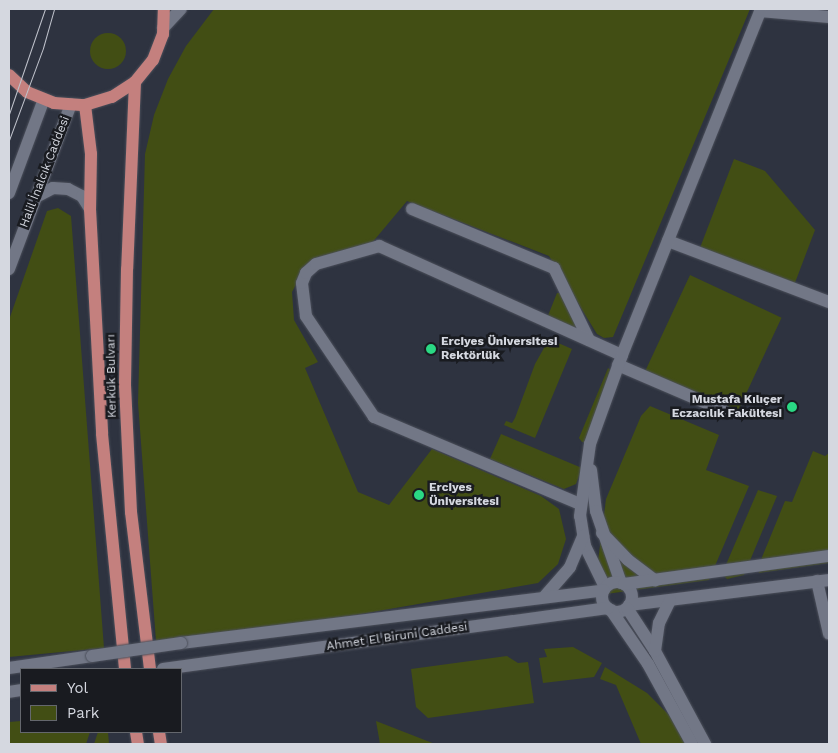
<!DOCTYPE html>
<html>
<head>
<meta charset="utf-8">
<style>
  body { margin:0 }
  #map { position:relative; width:838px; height:753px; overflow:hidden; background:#2e3340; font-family:"Work Sans",sans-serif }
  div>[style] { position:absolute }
  .green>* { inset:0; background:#424e14; transform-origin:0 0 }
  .round { border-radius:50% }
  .roads { filter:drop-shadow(0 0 1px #4b4f5a) drop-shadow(0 0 1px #4b4f5a) }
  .minor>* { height:12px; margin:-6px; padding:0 6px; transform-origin:6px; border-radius:6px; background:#727786 }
  .tertiary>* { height:12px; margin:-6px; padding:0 6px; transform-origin:6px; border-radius:6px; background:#727786 }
  .tertiary>.ring { margin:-6px; padding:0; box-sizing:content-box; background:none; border:12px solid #727786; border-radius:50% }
  .primary>* { height:12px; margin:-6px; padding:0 6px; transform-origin:6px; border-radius:6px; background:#c4807e }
  .tram>* { height:1px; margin:-0.5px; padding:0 0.5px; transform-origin:0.5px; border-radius:0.5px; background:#bfc2cb }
  .bridges { filter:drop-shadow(0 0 1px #4b4f5a) drop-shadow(0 0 1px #4b4f5a) }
  .tertiary-bridge>* { height:12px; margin:-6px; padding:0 6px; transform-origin:6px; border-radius:6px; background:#727786 }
  .dots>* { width:14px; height:14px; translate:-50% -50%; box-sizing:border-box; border:2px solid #191b20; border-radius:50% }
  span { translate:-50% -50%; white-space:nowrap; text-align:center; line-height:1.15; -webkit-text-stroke:5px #191b20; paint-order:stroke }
  .street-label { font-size:12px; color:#d5d8e0 }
  .poi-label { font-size:12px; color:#d5d8e0; font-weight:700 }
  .left { translate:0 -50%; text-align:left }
  .right { translate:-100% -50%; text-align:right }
  .frame { position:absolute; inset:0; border:10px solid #d5d8e0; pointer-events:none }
  .legend { position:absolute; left:20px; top:668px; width:162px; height:65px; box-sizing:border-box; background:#191b20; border:1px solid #64676d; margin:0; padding:6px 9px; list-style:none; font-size:15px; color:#d5d8e0 }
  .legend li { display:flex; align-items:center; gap:10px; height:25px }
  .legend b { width:25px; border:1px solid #64676d }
</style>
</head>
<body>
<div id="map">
  <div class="green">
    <i style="clip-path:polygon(214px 9px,750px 9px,613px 337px,604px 338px,597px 334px,549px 256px,407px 201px,371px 244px,301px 275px,292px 292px,294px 320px,318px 362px,305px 368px,358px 492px,389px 505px,432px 449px,541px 496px,559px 509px,566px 539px,558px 564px,538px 583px,292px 626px,156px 641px,138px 403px,145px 154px,154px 115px,168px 79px,186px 46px)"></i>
    <i class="round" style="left:90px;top:33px;width:36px;height:36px"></i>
    <i style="clip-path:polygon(734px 159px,765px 171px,815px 230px,793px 288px,698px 253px)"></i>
    <i style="clip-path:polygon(58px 208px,71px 216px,104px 648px,9px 657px,9px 320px,47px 211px)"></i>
    <i style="left:690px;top:275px;width:101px;height:107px;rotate:25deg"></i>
    <i style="clip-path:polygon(557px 293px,564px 293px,585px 334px,547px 318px)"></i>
    <i style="clip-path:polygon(549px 339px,572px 349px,535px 438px,504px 425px,506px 421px,512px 423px,515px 418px,535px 364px)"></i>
    <i style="clip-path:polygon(608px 368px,612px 371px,588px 443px,582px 442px,579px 438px)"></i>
    <i style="clip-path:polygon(650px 406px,719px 435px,706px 470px,749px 486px,709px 580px,606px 594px,598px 561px,606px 499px,641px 416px)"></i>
    <i style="clip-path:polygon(501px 434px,582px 468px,576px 484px,564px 489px,490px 459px)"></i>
    <i style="clip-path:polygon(813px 451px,825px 456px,829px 453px,829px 563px,759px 573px,758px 567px,785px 501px,792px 502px)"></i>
    <i style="clip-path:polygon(758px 490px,777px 496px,744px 575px,727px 579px,722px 574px)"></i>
    <i style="clip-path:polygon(573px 647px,602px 663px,594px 677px,543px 683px,539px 658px,547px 657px,544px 649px)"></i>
    <i style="clip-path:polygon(507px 656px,518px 663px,528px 662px,534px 703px,428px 718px,416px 707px,411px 669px)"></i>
    <i style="clip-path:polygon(605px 667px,647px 693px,670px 716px,685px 744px,641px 744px,616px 685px,600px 679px)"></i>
    <i style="clip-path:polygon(21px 721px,21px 732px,90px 732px,86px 744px,9px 744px,9px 722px)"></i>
    <i style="clip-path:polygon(376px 721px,435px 744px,380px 744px)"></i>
    <i style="clip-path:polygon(98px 732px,108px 732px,109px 744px,94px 744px)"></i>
  </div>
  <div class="roads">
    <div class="minor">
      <i style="left:760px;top:11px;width:69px;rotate:5deg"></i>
      <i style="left:412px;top:209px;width:154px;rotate:22.6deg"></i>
      <i style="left:554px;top:268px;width:80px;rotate:64.1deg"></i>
      <i style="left:668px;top:241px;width:172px;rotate:20.8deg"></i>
      <i style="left:618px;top:365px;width:116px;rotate:23.3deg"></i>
      <i style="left:591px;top:470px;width:41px;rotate:83deg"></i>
      <i style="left:596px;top:511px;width:76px;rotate:70.9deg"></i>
      <i style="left:580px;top:504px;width:224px;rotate:-157.1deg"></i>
      <i style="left:374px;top:417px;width:122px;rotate:-124deg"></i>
      <i style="left:306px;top:316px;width:33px;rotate:-97deg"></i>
      <i style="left:302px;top:283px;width:11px;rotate:-68deg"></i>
      <i style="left:306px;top:273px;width:13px;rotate:-42deg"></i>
      <i style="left:316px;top:264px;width:66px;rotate:-15.9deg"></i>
      <i style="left:379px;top:246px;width:266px;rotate:24.2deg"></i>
      <i style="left:817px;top:581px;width:54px;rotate:77.2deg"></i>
      <i style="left:605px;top:587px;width:46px;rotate:-116deg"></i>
      <i style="left:585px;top:546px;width:30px;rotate:-99deg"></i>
      <i style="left:580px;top:516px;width:73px;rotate:-82.1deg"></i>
      <i style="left:590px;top:444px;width:95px;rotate:-70.2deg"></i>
      <i style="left:622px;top:355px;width:373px;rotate:-68.1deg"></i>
    </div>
    <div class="tertiary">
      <i style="left:163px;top:28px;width:26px;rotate:-47deg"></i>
      <i style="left:9px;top:193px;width:100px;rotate:-69.6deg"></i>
      <i style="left:36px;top:197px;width:19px;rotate:-28deg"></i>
      <i style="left:53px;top:188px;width:15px;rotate:4deg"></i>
      <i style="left:68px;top:189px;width:16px;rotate:27deg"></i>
      <i style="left:82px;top:196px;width:15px;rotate:58deg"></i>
      <i style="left:9px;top:269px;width:176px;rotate:-69.4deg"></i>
      <i style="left:602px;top:533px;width:37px;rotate:46deg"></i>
      <i style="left:628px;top:560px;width:34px;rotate:37deg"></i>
      <i class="ring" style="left:602px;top:582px;width:18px;height:18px"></i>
      <i style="left:624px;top:584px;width:207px;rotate:-7.8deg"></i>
      <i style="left:545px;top:596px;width:38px;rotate:-49deg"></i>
      <i style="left:570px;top:567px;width:34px;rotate:-67deg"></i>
      <i style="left:629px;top:605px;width:202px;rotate:-7.1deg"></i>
      <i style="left:627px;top:608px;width:51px;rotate:56.9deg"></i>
      <i style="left:655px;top:651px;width:106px;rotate:61.7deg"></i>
      <i style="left:611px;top:610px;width:65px;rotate:55.6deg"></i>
      <i style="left:648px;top:664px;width:91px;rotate:61.2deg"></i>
      <i style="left:181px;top:643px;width:426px;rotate:-7.1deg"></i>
      <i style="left:655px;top:651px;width:28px;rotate:-82deg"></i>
      <i style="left:659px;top:623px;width:25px;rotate:-64deg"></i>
      <i style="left:9px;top:668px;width:84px;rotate:-8.2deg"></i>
      <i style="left:163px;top:669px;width:449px;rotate:-7.8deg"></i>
      <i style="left:9px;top:692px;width:12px;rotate:-9deg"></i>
    </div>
    <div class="primary">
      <i style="left:9px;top:75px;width:25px;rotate:43deg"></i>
      <i style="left:27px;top:92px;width:29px;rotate:22deg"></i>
      <i style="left:54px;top:103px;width:31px;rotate:4deg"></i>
      <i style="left:85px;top:105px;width:28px;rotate:-17deg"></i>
      <i style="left:112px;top:97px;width:27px;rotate:-33deg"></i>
      <i style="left:135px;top:82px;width:28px;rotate:-51deg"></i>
      <i style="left:153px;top:60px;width:28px;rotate:-69deg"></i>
      <i style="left:163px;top:34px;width:25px;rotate:-88deg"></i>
      <i style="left:135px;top:82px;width:187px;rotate:92.4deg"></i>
      <i style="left:127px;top:269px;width:116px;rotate:91deg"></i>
      <i style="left:125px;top:385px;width:127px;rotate:87.3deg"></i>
      <i style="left:131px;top:512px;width:158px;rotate:83.1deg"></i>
      <i style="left:85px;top:105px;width:49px;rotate:83deg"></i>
      <i style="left:91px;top:154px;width:55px;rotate:91deg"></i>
      <i style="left:90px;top:209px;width:225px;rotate:86.9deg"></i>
      <i style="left:102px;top:434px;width:236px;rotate:84.4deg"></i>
      <i style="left:136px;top:732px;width:12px;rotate:81deg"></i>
      <i style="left:159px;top:732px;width:12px;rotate:81deg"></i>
    </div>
  </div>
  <div class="tram">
    <i style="left:9px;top:114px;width:111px;rotate:-71.1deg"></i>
    <i style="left:9px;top:140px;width:98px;rotate:-69.7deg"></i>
    <i style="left:43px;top:48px;width:41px;rotate:-74.2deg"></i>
  </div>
  <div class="bridges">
    <div class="tertiary-bridge">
      <i style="left:92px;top:656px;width:90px;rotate:-8.3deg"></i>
    </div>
  </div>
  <div class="dots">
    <i style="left:431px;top:349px;background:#2ad884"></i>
    <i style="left:792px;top:407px;background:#2ad884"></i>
    <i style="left:419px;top:495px;background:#2ad884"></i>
  </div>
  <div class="street-label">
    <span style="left:45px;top:172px;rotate:-69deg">Halil İnalcık Caddesi</span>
    <span style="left:112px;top:376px;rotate:-91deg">Kerkük Bulvarı</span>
    <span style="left:397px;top:637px;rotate:-8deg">Ahmet El Biruni Caddesi</span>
  </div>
  <div class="poi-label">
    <span class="left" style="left:441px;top:349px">Erciyes Üniversitesi<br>Rektörlük</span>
    <span class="right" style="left:782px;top:407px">Mustafa Kılıçer<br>Eczacılık Fakültesi</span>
    <span class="left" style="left:429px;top:495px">Erciyes<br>Üniversitesi</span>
  </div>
  <div class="frame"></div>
  <ul class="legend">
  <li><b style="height:6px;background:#c4807e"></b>Yol</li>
  <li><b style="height:14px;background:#424e14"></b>Park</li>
  </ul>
</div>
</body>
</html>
